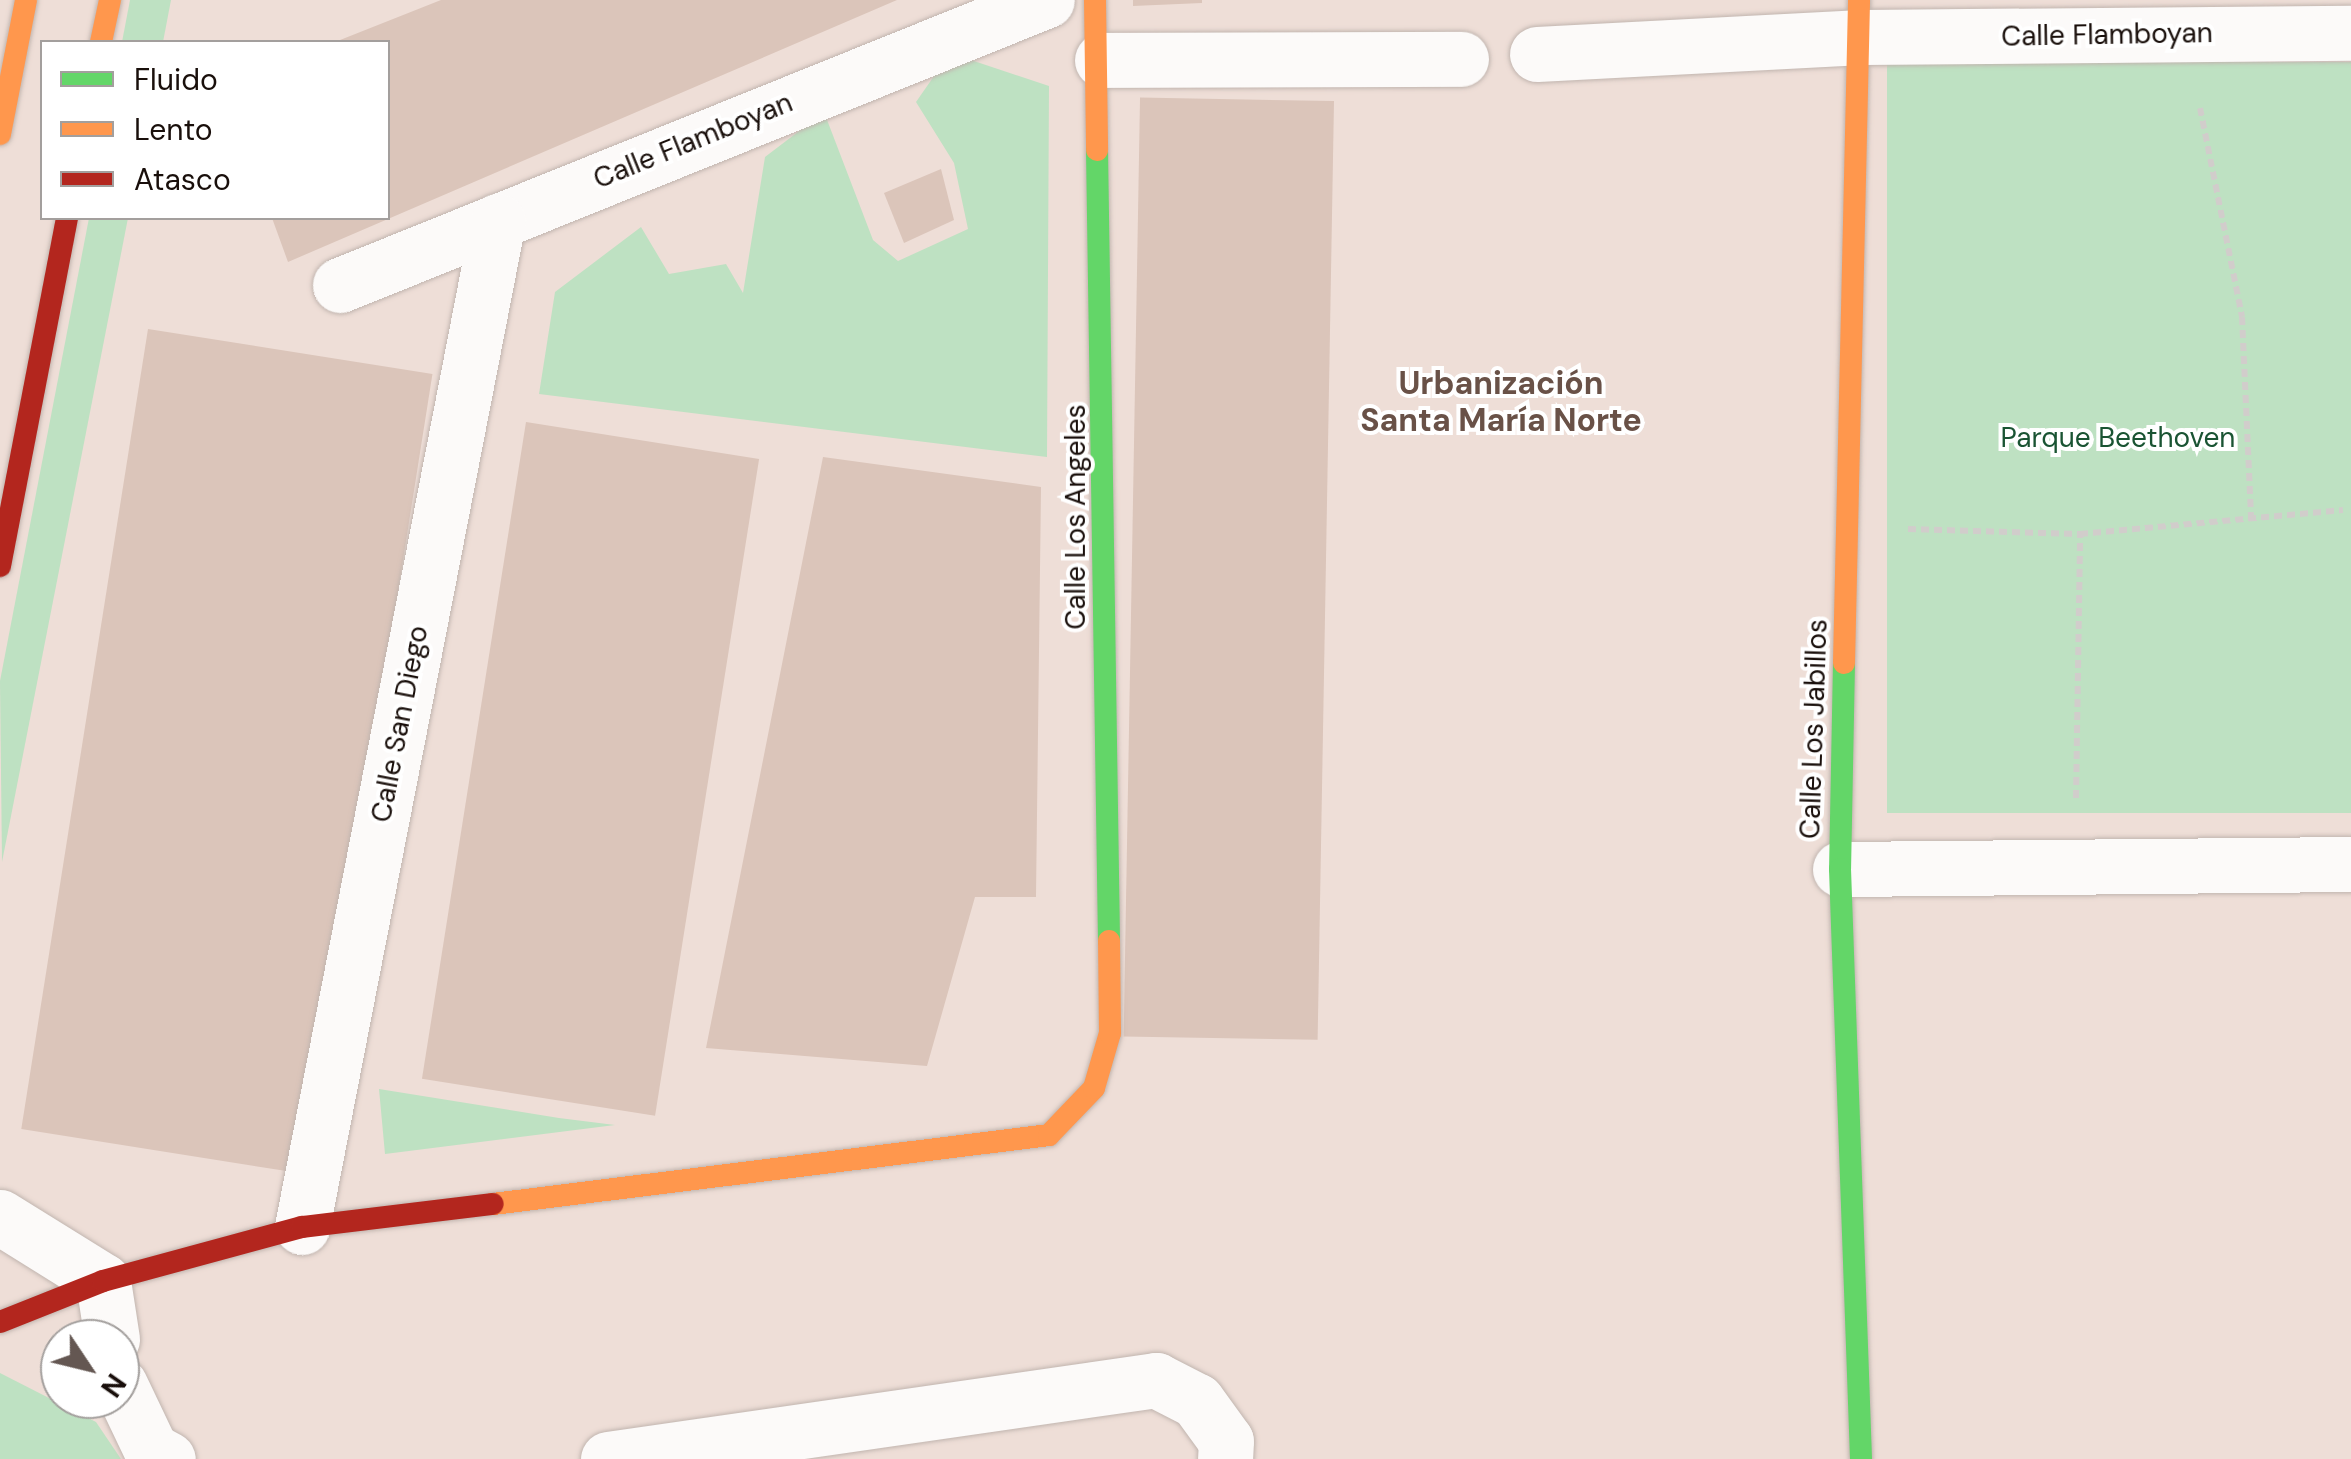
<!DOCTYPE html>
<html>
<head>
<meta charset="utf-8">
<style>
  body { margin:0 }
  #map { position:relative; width:2351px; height:1459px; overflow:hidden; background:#eeded7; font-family:"DM Sans",sans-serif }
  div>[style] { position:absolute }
  .green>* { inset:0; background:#bee1c2; transform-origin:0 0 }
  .building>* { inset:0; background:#dbc5ba; transform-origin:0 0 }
  .path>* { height:6px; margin-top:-3px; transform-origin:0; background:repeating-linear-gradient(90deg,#d1cdcb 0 8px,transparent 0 13px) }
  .roads { filter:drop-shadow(0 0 2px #c1b5af) drop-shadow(0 0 2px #c1b5af) }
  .street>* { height:55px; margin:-27.5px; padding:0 27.5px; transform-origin:27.5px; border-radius:27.5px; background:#fcfaf9 }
  .fast>* { height:22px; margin:-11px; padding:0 11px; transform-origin:11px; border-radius:11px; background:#63d668 }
  .slow>* { height:22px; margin:-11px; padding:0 11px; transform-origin:11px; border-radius:11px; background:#ff974d }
  .jam>* { height:22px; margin:-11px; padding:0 11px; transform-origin:11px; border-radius:11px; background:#b3261e }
  span { translate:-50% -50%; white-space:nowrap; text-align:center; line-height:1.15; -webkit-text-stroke:8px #fff; paint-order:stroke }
  .street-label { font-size:28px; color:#190f0b }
  .park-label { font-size:28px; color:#1a5433 }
  .quarter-label { font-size:32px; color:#695147; font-weight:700 }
  .legend { position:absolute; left:40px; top:40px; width:350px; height:180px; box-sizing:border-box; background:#fff; border:2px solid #a39f9d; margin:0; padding:12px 18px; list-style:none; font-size:30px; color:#190f0b }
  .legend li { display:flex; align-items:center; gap:20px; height:50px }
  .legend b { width:50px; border:2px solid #a39f9d }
  .north { position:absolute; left:40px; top:1319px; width:100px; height:100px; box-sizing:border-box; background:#fff; border:2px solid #a39f9d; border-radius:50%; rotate:125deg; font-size:28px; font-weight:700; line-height:40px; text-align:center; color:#190f0b }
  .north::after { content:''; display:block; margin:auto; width:35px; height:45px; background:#645752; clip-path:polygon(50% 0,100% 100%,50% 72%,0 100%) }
</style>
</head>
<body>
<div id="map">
  <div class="green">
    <i style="clip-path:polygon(130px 0,171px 0,163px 42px,122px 42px)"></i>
    <i style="clip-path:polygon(950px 53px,1049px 86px,1047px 457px,539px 394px,555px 292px,641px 227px,669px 274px,726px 264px,743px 293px,765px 157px,824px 112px,873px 240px,898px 261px,968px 229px,954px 163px,916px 102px)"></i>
    <i style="left:2351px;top:62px;width:751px;height:464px;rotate:90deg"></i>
    <i style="clip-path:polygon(89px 218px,128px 218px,2px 862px,0 681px)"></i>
    <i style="clip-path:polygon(379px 1089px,559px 1118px,615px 1125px,385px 1154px)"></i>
    <i style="clip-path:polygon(0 1373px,96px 1422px,121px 1459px,0 1459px)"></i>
  </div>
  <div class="building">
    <i style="clip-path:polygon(441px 0,897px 0,288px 262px,272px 218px,388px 218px,388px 42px,335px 42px)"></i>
    <i style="clip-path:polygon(1133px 0,1202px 0,1202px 3px,1133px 6px)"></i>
    <i style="left:1334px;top:101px;width:939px;height:194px;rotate:91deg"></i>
    <i style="clip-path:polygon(941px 169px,954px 220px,904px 243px,884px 193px)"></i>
    <i style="left:148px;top:329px;width:288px;height:810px;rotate:9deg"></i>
    <i style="left:526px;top:422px;width:236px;height:665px;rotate:9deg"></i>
    <i style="clip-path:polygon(823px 457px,1041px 487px,1036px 897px,975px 897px,927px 1066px,706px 1048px)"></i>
  </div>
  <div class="path">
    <i style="left:2200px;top:108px;width:213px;rotate:78.6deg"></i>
    <i style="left:2242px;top:317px;width:201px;rotate:87.4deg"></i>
    <i style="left:1908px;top:529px;width:172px;rotate:1.7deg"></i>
    <i style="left:2080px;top:534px;width:264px;rotate:-5.2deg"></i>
    <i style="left:2076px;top:798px;width:264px;rotate:-89.1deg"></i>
  </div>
  <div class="roads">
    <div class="street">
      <i style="left:1537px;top:54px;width:325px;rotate:-3deg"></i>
      <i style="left:1862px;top:37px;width:489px;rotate:-0.5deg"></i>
      <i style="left:1102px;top:60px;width:359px;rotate:-0.2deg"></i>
      <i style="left:340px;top:285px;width:762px;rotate:-21.95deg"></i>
      <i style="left:1840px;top:869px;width:511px;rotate:-0.56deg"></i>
      <i style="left:0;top:1217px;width:121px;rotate:31.9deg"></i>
      <i style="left:103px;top:1281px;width:59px;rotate:81.2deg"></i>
      <i style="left:302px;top:1227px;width:1025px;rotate:-78.98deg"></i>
      <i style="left:120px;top:1385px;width:72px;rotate:64.5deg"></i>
      <i style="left:151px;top:1450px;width:19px;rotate:28deg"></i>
      <i style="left:608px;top:1459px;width:554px;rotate:-8.2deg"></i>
      <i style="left:1156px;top:1380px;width:46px;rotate:27.1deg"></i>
      <i style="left:1197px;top:1401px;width:49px;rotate:54.1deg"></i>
      <i style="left:1226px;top:1441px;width:18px;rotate:93deg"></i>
    </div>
    <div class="fast">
      <i style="left:1097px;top:150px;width:791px;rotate:89.13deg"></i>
      <i style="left:1844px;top:663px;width:206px;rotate:91.1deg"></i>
      <i style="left:1840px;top:869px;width:590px;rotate:87.96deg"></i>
    </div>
    <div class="slow">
      <i style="left:1095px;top:0;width:150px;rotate:89.2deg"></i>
      <i style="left:101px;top:42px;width:43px;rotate:-77.9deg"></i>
      <i style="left:0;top:134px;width:136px;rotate:-79deg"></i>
      <i style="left:1844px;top:663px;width:663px;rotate:-88.7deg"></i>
      <i style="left:493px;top:1204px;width:560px;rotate:-7.07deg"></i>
      <i style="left:1049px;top:1135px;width:65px;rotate:-46.2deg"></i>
      <i style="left:1094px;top:1088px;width:57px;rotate:-73.8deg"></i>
      <i style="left:1110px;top:1033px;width:92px;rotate:-90.6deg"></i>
    </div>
    <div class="jam">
      <i style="left:0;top:566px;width:354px;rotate:-79.1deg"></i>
      <i style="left:0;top:1322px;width:111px;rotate:-21.7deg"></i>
      <i style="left:103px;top:1281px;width:206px;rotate:-15.2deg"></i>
      <i style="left:302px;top:1227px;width:192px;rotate:-6.9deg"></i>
    </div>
  </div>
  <div class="street-label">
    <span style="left:2107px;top:35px;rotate:-1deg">Calle Flamboyan</span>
    <span style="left:693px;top:141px;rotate:-22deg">Calle Flamboyan</span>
    <span style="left:1076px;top:517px;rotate:-90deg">Calle Los Angeles</span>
    <span style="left:400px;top:724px;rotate:-79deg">Calle San Diego</span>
    <span style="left:1814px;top:729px;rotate:-88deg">Calle Los Jabillos</span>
  </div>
  <div class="park-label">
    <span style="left:2118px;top:438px">Parque Beethoven</span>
  </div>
  <div class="quarter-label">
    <span style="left:1501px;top:402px">Urbanización<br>Santa María Norte</span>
  </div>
  <ul class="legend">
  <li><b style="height:12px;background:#63d668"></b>Fluido</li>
  <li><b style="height:12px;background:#ff974d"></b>Lento</li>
  <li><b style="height:12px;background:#b3261e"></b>Atasco</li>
  </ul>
  <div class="north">N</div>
</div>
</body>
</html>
